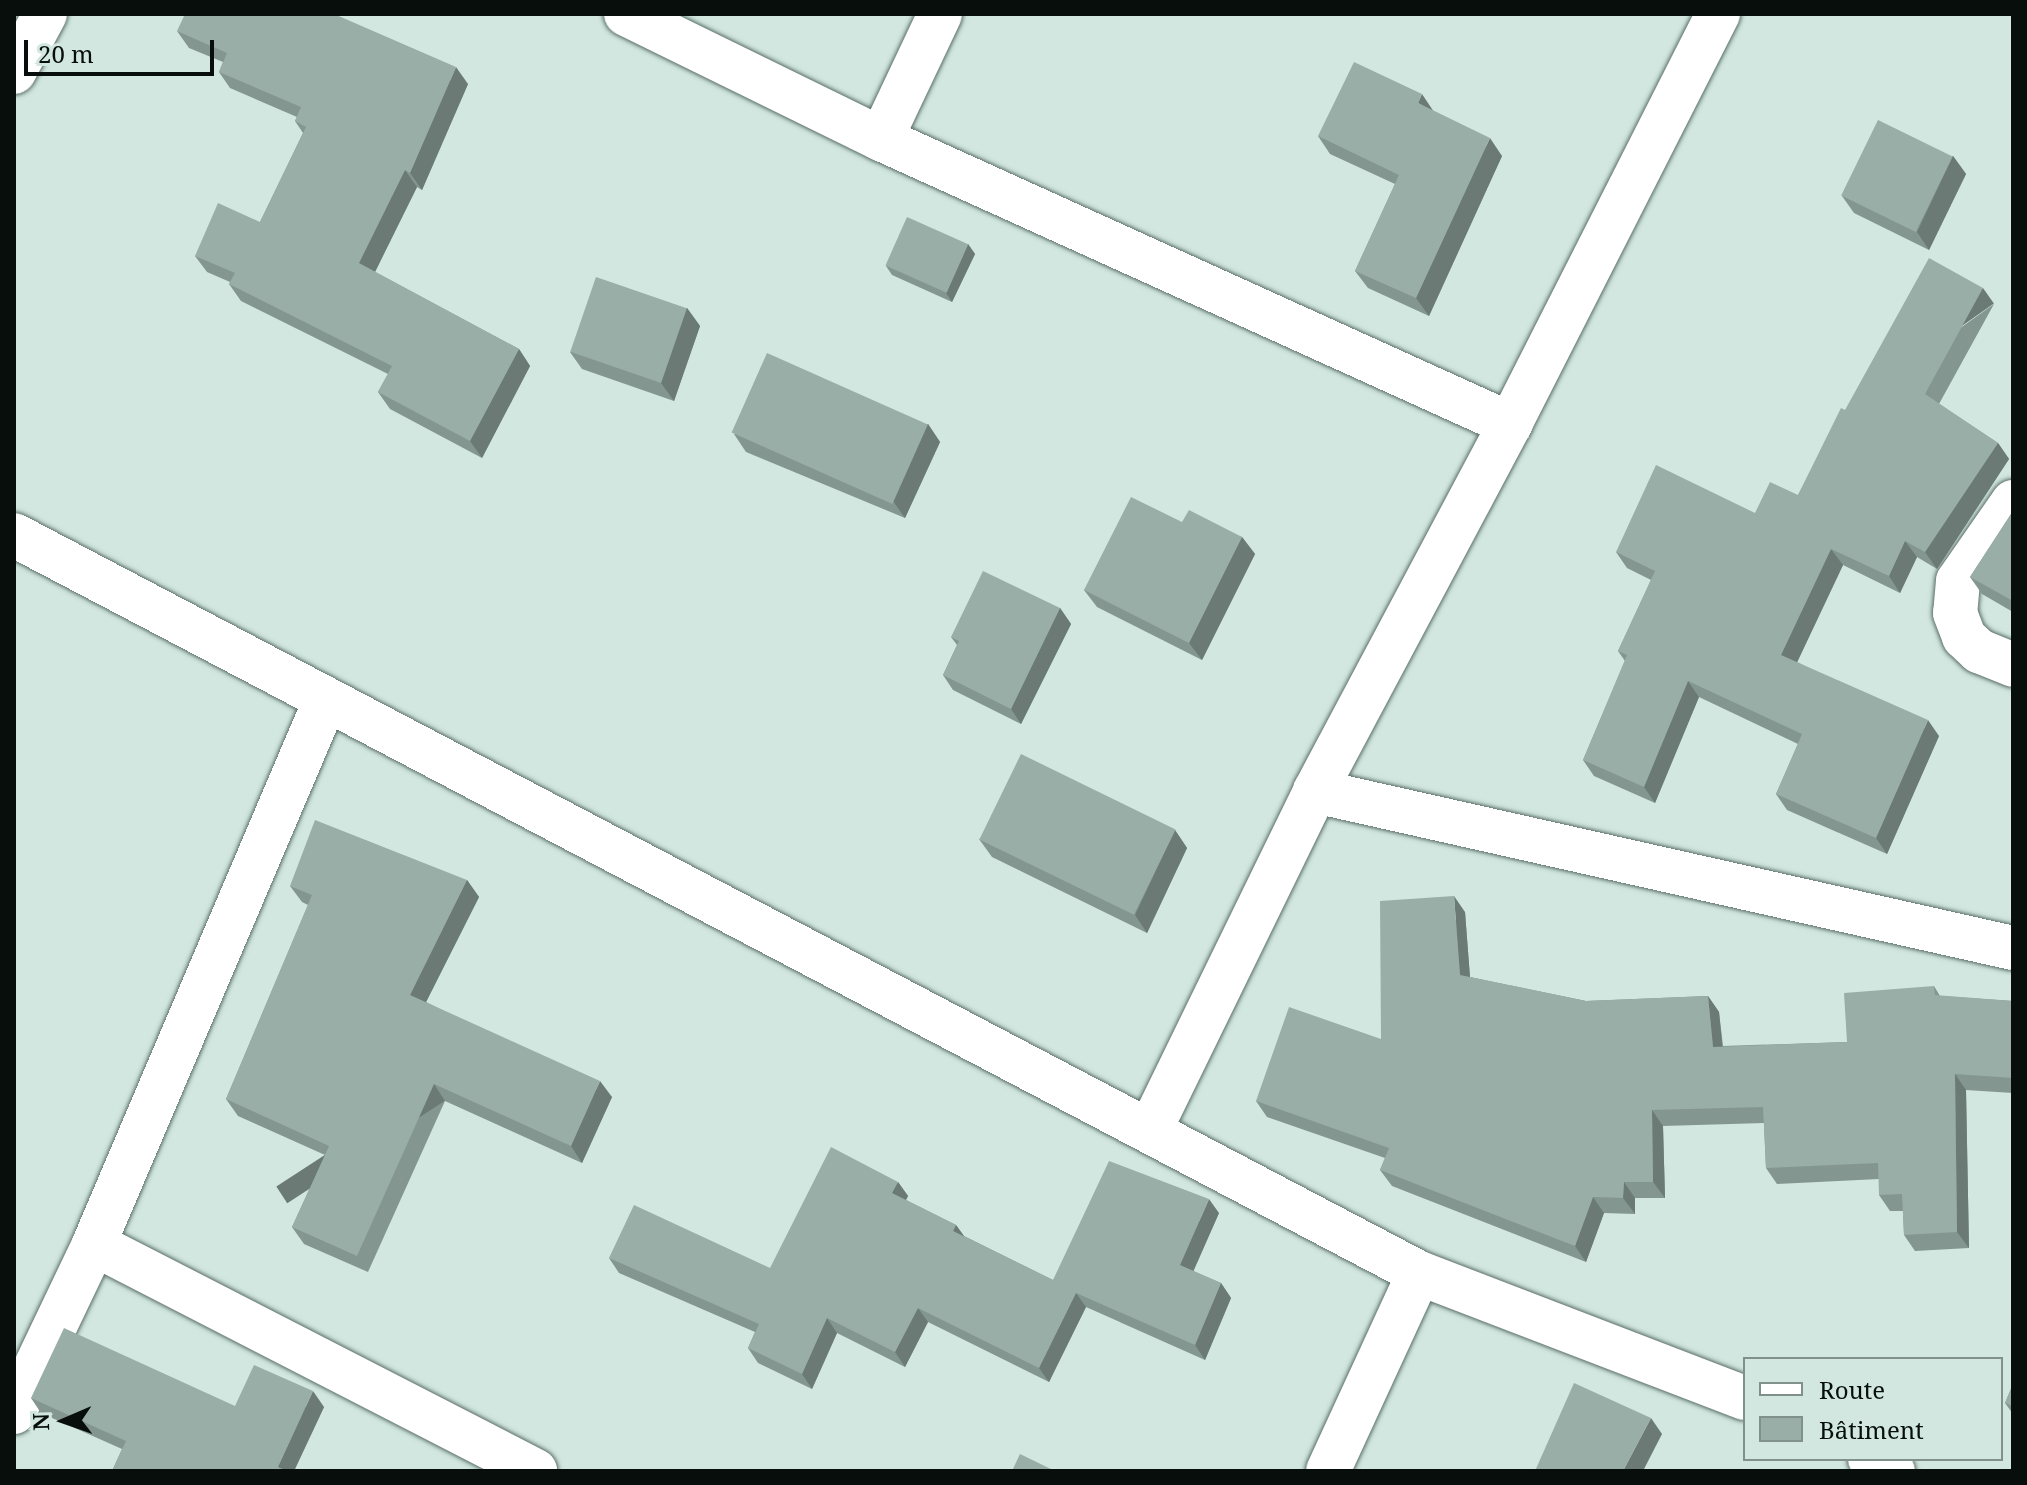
<!DOCTYPE html>
<html>
<head>
<meta charset="utf-8">
<style>
  body { margin:0 }
  #map { position:relative; width:2027px; height:1485px; overflow:hidden; background:#d1e7df; font-family:"Noto Serif",serif }
  div>[style] { position:absolute }
  .roads { filter:drop-shadow(0 0 2px #5a6e67) drop-shadow(0 0 2px #5a6e67) }
  .minor>* { height:44px; margin:-22px; padding:0 22px; transform-origin:22px; border-radius:22px; background:#fff }
  .wall>* { inset:0; background:#849690 }
  .shaded-wall>* { inset:0; background:#6b7a75; transform-origin:0 0 }
  .building>* { inset:0; background:#99aea7; transform-origin:0 0 }
  span { translate:-50% -50%; white-space:nowrap; text-align:center; line-height:1.15; -webkit-text-stroke:6px #d1e7df; paint-order:stroke }
  .frame { position:absolute; inset:0; border:16px solid #070e0c; pointer-events:none }
  .legend { position:absolute; left:1743px; top:1357px; width:260px; height:104px; box-sizing:border-box; background:#d1e7df; border:2px solid #80908b; margin:0; padding:10px 14px; list-style:none; font-size:24px; color:#070e0c }
  .legend li { display:flex; align-items:center; gap:16px; height:40px }
  .legend b { width:40px; border:2px solid #80908b }
  .north { position:absolute; left:24px; top:1381px; width:80px; height:80px; -webkit-text-stroke:6px #d1e7df; paint-order:stroke; rotate:268deg; font-size:22px; font-weight:700; line-height:32px; text-align:center; color:#070e0c }
  .north::after { content:''; display:block; margin:auto; width:28px; height:36px; background:#070e0c; clip-path:polygon(50% 0,100% 100%,50% 72%,0 100%) }
  .scale { position:absolute; left:24px; top:40px; width:190px; height:36px; box-sizing:border-box; border:4px solid #070e0c; border-top:0; padding-left:10px; font-size:24px; line-height:28px; white-space:nowrap; color:#070e0c; -webkit-text-stroke:6px #d1e7df; paint-order:stroke }
</style>
</head>
<body>
<div id="map">
  <div class="roads">
    <div class="minor">
      <i style="left:626px;top:14px;width:284px;rotate:26.1deg"></i>
      <i style="left:881px;top:139px;width:691px;rotate:24.38deg"></i>
      <i style="left:14px;top:72px;width:66px;rotate:-61.9deg"></i>
      <i style="left:881px;top:139px;width:138px;rotate:-64.7deg"></i>
      <i style="left:2013px;top:502px;width:96px;rotate:124.8deg"></i>
      <i style="left:1958px;top:581px;width:32px;rotate:95deg"></i>
      <i style="left:1955px;top:613px;width:26px;rotate:69deg"></i>
      <i style="left:1964px;top:637px;width:21px;rotate:43deg"></i>
      <i style="left:1979px;top:651px;width:37px;rotate:22deg"></i>
      <i style="left:14px;top:535px;width:1587px;rotate:27.71deg"></i>
      <i style="left:1419px;top:1273px;width:349px;rotate:21deg"></i>
      <i style="left:1315px;top:791px;width:715px;rotate:12.68deg"></i>
      <i style="left:1150px;top:1130px;width:377px;rotate:-64deg"></i>
      <i style="left:1315px;top:791px;width:416px;rotate:-62deg"></i>
      <i style="left:1510px;top:424px;width:460px;rotate:-63.1deg"></i>
      <i style="left:94px;top:1244px;width:496px;rotate:27.2deg"></i>
      <i style="left:14px;top:1412px;width:186px;rotate:-64.5deg"></i>
      <i style="left:94px;top:1244px;width:590px;rotate:-66.95deg"></i>
      <i style="left:1870px;top:1459px;width:26px;rotate:28deg"></i>
      <i style="left:1328px;top:1471px;width:218px;rotate:-65.3deg"></i>
    </div>
  </div>
  <div class="wall">
    <i style="clip-path:polygon(177px 31px,468px 84px,422px 190px,417px 187px,375px 272px,519px 349px,530px 366px,482px 458px,390px 409px,378px 392px,388px 374px,241px 301px,229px 284px,230px 282px,207px 272px,195px 256px,260px 222px,303px 133px,295px 121px,297px 117px,230px 88px,219px 72px,223px 62px,189px 48px)"></i>
    <i style="clip-path:polygon(1433px 111px,1502px 156px,1429px 316px,1368px 288px,1355px 271px,1395px 184px,1330px 154px,1318px 136px)"></i>
    <i style="clip-path:polygon(1953px 156px,1966px 174px,1929px 250px,1854px 213px,1842px 196px)"></i>
    <i style="clip-path:polygon(968px 244px,975px 254px,952px 302px,892px 275px,886px 266px)"></i>
    <i style="clip-path:polygon(1994px 304px,1939px 404px,1998px 443px,2009px 459px,1937px 569px,1917px 557px,1900px 593px,1843px 565px,1797px 662px,1939px 736px,1887px 854px,1787px 810px,1776px 794px,1798px 744px,1699px 697px,1655px 803px,1594px 776px,1583px 760px,1625px 661px,1618px 651px,1651px 580px,1627px 568px,1616px 552px,1755px 513px,1798px 495px,1845px 410px)"></i>
    <i style="clip-path:polygon(687px 308px,700px 326px,674px 401px,582px 369px,570px 352px)"></i>
    <i style="clip-path:polygon(928px 424px,940px 442px,905px 518px,746px 452px,734px 434px)"></i>
    <i style="clip-path:polygon(2013px 511px,2013px 612px,1982px 594px,1970px 577px)"></i>
    <i style="clip-path:polygon(1182px 522px,1242px 537px,1255px 554px,1202px 660px,1097px 607px,1084px 590px)"></i>
    <i style="clip-path:polygon(1060px 608px,1071px 624px,1021px 724px,953px 690px,943px 675px,957px 645px,951px 637px)"></i>
    <i style="clip-path:polygon(1175px 830px,1187px 848px,1147px 933px,992px 857px,979px 839px)"></i>
    <i style="clip-path:polygon(467px 880px,479px 897px,426px 1002px,612px 1097px,582px 1163px,445px 1101px,368px 1272px,304px 1244px,292px 1227px,325px 1155px,238px 1116px,226px 1099px,308px 905px,302px 902px,290px 886px)"></i>
    <i style="clip-path:polygon(1465px 912px,1470px 977px,1586px 1001px,1708px 996px,1719px 1012px,1723px 1046px,1847px 1042px,1934px 986px,1940px 996px,2013px 1001px,2013px 1093px,1966px 1090px,1969px 1248px,1915px 1251px,1904px 1235px,1903px 1211px,1890px 1211px,1879px 1195px,1879px 1179px,1777px 1184px,1766px 1168px,1764px 1123px,1663px 1126px,1665px 1198px,1635px 1198px,1635px 1214px,1604px 1213px,1586px 1262px,1392px 1186px,1380px 1170px,1385px 1158px,1267px 1117px,1256px 1101px,1381px 1039px)"></i>
    <i style="clip-path:polygon(898px 1182px,908px 1196px,906px 1200px,956px 1225px,964px 1236px,1053px 1280px,1219px 1213px,1193px 1271px,1221px 1283px,1231px 1298px,1205px 1360px,1086px 1307px,1049px 1382px,928px 1322px,905px 1367px,837px 1333px,812px 1389px,758px 1363px,748px 1348px,755px 1332px,619px 1273px,609px 1258px,770px 1268px)"></i>
    <i style="clip-path:polygon(2013px 1384px,2013px 1414px,2005px 1403px)"></i>
    <i style="clip-path:polygon(31px 1398px,235px 1406px,324px 1407px,294px 1471px,112px 1471px,122px 1449px,41px 1413px)"></i>
  </div>
  <div class="shaded-wall">
    <i style="clip-path:polygon(456px 67px,468px 84px,422px 190px,410px 173px)"></i>
    <i style="clip-path:polygon(1422px 94px,1434px 112px,1418px 103px)"></i>
    <i style="clip-path:polygon(1490px 138px,1502px 156px,1429px 316px,1416px 298px)"></i>
    <i style="clip-path:polygon(1953px 156px,1966px 174px,1929px 250px,1917px 232px)"></i>
    <i style="clip-path:polygon(405px 170px,417px 187px,371px 280px,359px 263px)"></i>
    <i style="clip-path:polygon(968px 244px,975px 254px,952px 302px,946px 293px)"></i>
    <i style="left:1983px;top:288px;width:19px;height:121px;rotate:55deg"></i>
    <i style="clip-path:polygon(687px 308px,700px 326px,674px 401px,661px 383px)"></i>
    <i style="clip-path:polygon(519px 349px,530px 366px,482px 458px,470px 441px)"></i>
    <i style="clip-path:polygon(928px 424px,940px 442px,905px 518px,893px 501px)"></i>
    <i style="clip-path:polygon(1998px 443px,2009px 459px,1937px 569px,1925px 552px)"></i>
    <i style="clip-path:polygon(1242px 537px,1255px 554px,1202px 660px,1189px 643px)"></i>
    <i style="clip-path:polygon(1905px 541px,1917px 557px,1900px 593px,1889px 576px)"></i>
    <i style="clip-path:polygon(1831px 549px,1843px 565px,1793px 671px,1781px 655px)"></i>
    <i style="clip-path:polygon(1060px 608px,1071px 624px,1021px 724px,1011px 709px)"></i>
    <i style="clip-path:polygon(1688px 681px,1699px 697px,1655px 803px,1644px 787px)"></i>
    <i style="clip-path:polygon(1928px 720px,1939px 736px,1887px 854px,1876px 838px)"></i>
    <i style="clip-path:polygon(1175px 830px,1187px 848px,1147px 933px,1135px 915px)"></i>
    <i style="clip-path:polygon(467px 880px,479px 897px,421px 1012px,410px 995px)"></i>
    <i style="clip-path:polygon(1454px 896px,1465px 912px,1471px 991px,1460px 975px)"></i>
    <i style="clip-path:polygon(1708px 996px,1719px 1012px,1724px 1063px,1713px 1047px)"></i>
    <i style="clip-path:polygon(1955px 1074px,1966px 1090px,1969px 1248px,1957px 1232px)"></i>
    <i style="clip-path:polygon(600px 1081px,612px 1097px,582px 1163px,571px 1146px)"></i>
    <i style="left:434px;top:1084px;width:20px;height:188px;rotate:57deg"></i>
    <i style="clip-path:polygon(1652px 1110px,1663px 1126px,1665px 1198px,1653px 1182px)"></i>
    <i style="clip-path:polygon(898px 1182px,908px 1196px,902px 1207px,892px 1193px)"></i>
    <i style="clip-path:polygon(1624px 1182px,1635px 1198px,1635px 1214px,1623px 1198px)"></i>
    <i style="clip-path:polygon(1593px 1197px,1604px 1213px,1586px 1262px,1575px 1246px)"></i>
    <i style="clip-path:polygon(1209px 1199px,1219px 1213px,1190px 1279px,1180px 1265px)"></i>
    <i style="clip-path:polygon(956px 1225px,966px 1239px,953px 1231px)"></i>
    <i style="clip-path:polygon(1221px 1283px,1231px 1298px,1205px 1360px,1195px 1345px)"></i>
    <i style="clip-path:polygon(1076px 1293px,1086px 1307px,1049px 1382px,1039px 1368px)"></i>
    <i style="clip-path:polygon(918px 1308px,928px 1322px,905px 1367px,895px 1352px)"></i>
    <i style="clip-path:polygon(827px 1318px,837px 1333px,812px 1389px,802px 1374px)"></i>
    <i style="clip-path:polygon(313px 1391px,324px 1407px,294px 1471px,281px 1471px,278px 1467px)"></i>
    <i style="clip-path:polygon(1651px 1418px,1662px 1434px,1643px 1471px,1623px 1471px)"></i>
  </div>
  <div class="building">
    <i style="clip-path:polygon(185px 14px,334px 14px,456px 67px,410px 173px,405px 170px,359px 263px,519px 349px,470px 441px,378px 392px,392px 366px,229px 284px,235px 273px,195px 256px,218px 203px,260px 222px,306px 127px,295px 121px,301px 107px,219px 72px,227px 53px,177px 31px)"></i>
    <i style="clip-path:polygon(1354px 62px,1422px 94px,1418px 103px,1490px 138px,1416px 298px,1355px 271px,1399px 175px,1318px 136px)"></i>
    <i style="left:1878px;top:120px;width:83px;height:84px;rotate:26deg"></i>
    <i style="left:907px;top:217px;width:67px;height:53px;rotate:24deg"></i>
    <i style="clip-path:polygon(1929px 258px,1983px 288px,1925px 394px,1998px 443px,1925px 552px,1905px 541px,1889px 576px,1831px 549px,1781px 655px,1928px 720px,1876px 838px,1776px 794px,1802px 734px,1688px 681px,1644px 787px,1583px 760px,1627px 655px,1618px 651px,1655px 571px,1616px 552px,1656px 465px,1755px 513px,1770px 482px,1798px 495px,1841px 408px,1845px 410px)"></i>
    <i style="left:596px;top:277px;width:96px;height:79px;rotate:19deg"></i>
    <i style="left:767px;top:353px;width:176px;height:87px;rotate:24deg"></i>
    <i style="clip-path:polygon(1131px 497px,1182px 522px,1189px 510px,1242px 537px,1189px 643px,1084px 590px)"></i>
    <i style="clip-path:polygon(2013px 511px,2013px 601px,1970px 577px)"></i>
    <i style="clip-path:polygon(983px 571px,1060px 608px,1011px 709px,943px 675px,959px 641px,951px 637px)"></i>
    <i style="left:1021px;top:754px;width:172px;height:95px;rotate:26deg"></i>
    <i style="clip-path:polygon(315px 820px,467px 880px,410px 995px,600px 1081px,571px 1146px,434px 1084px,357px 1256px,292px 1227px,329px 1146px,226px 1099px,312px 895px,290px 886px)"></i>
    <i style="clip-path:polygon(1454px 896px,1460px 975px,1586px 1001px,1708px 996px,1713px 1047px,1847px 1042px,1844px 993px,1934px 986px,1935px 995px,2013px 1001px,2013px 1078px,1955px 1074px,1957px 1232px,1904px 1235px,1902px 1194px,1879px 1195px,1878px 1163px,1766px 1168px,1763px 1107px,1652px 1110px,1653px 1182px,1624px 1182px,1623px 1198px,1593px 1197px,1575px 1246px,1380px 1170px,1389px 1148px,1256px 1101px,1289px 1007px,1381px 1039px,1380px 901px)"></i>
    <i style="clip-path:polygon(831px 1147px,898px 1182px,892px 1193px,956px 1225px,953px 1231px,1053px 1280px,1109px 1161px,1209px 1199px,1180px 1265px,1221px 1283px,1195px 1345px,1076px 1293px,1039px 1368px,918px 1308px,895px 1352px,827px 1318px,802px 1374px,748px 1348px,759px 1324px,609px 1258px,634px 1205px,770px 1268px)"></i>
    <i style="clip-path:polygon(64px 1328px,235px 1406px,254px 1365px,313px 1391px,278px 1467px,287px 1471px,112px 1471px,126px 1441px,31px 1398px)"></i>
    <i style="clip-path:polygon(1574px 1383px,1651px 1418px,1623px 1471px,1535px 1471px)"></i>
    <i style="clip-path:polygon(2013px 1384px,2013px 1406px,2005px 1403px)"></i>
    <i style="clip-path:polygon(1020px 1454px,1055px 1471px,1012px 1471px)"></i>
  </div>
  <div class="frame"></div>
  <ul class="legend">
  <li><b style="height:10px;background:#fff"></b>Route</li>
  <li><b style="height:22px;background:#99aea7"></b>Bâtiment</li>
  </ul>
  <div class="north">N</div>
  <div class="scale">20 m</div>
</div>
</body>
</html>
